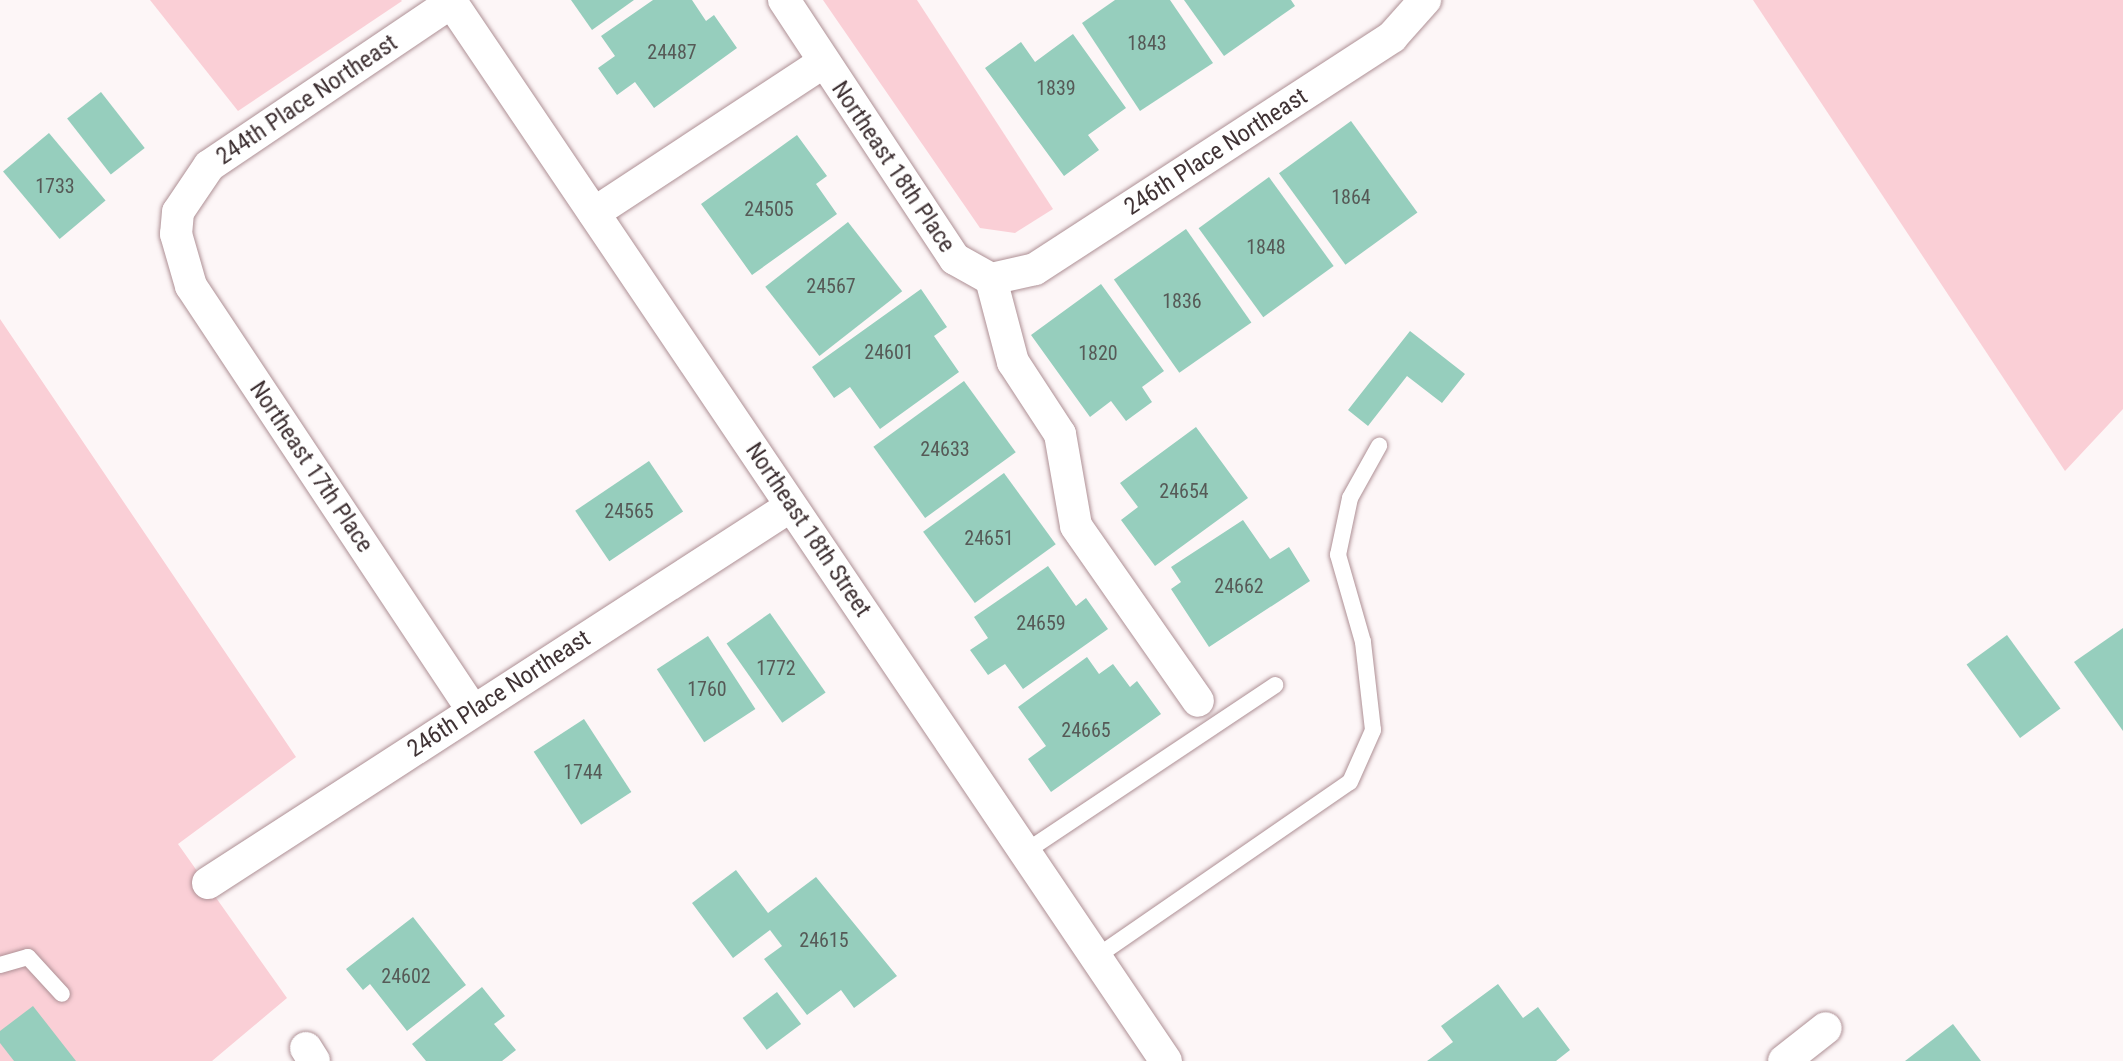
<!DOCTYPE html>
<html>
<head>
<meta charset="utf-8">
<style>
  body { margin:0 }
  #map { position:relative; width:2123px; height:1061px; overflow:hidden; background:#fdf6f7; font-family:"Roboto Condensed",sans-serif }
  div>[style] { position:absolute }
  .green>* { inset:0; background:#facfd6 }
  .building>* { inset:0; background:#96cebd; transform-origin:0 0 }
  .roads { filter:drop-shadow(0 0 2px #ae9095) drop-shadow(0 0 2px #ae9095) }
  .service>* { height:16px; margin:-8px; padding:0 8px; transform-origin:8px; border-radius:8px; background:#fff }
  .minor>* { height:32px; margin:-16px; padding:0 16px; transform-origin:16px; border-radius:16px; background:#fff }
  span { translate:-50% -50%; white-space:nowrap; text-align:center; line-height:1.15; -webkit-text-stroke:7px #fff; paint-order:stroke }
  .number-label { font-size:20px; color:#565a57 }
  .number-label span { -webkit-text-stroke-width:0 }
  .street-label { font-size:24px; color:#403335 }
</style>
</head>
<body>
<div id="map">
  <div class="green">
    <i style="clip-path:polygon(150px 0,401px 0,402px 1px,238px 111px)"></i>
    <i style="clip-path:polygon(823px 0,917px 0,1053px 209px,1015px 233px,980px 228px)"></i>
    <i style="clip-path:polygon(1753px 0,2123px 0,2123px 409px,2065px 471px)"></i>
    <i style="clip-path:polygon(0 319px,296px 757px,178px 844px,287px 998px,212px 1061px,0 1061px)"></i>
  </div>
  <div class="building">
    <i style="clip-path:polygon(571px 0,634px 0,592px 30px)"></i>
    <i style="clip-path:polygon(653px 0,692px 0,706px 21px,714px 15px,737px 48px,654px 108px,635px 82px,617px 95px,598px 68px,615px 56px,601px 36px)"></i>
    <i style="clip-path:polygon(1115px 0,1170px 0,1213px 63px,1140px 111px,1082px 23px)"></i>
    <i style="clip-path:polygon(1184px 0,1291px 0,1295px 6px,1224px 56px)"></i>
    <i style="clip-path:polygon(1073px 34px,1126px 108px,1088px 135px,1099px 150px,1064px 176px,985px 68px,1021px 42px,1035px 62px)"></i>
    <i style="left:101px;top:92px;width:71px;height:43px;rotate:52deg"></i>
    <i style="left:1351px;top:121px;width:113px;height:89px;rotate:54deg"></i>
    <i style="left:49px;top:133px;width:88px;height:60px;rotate:50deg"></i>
    <i style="clip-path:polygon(797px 135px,827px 176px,816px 184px,837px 214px,752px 275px,701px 204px)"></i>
    <i style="left:1269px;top:177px;width:110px;height:87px;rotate:54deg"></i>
    <i style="left:848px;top:222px;width:88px;height:105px;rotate:52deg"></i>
    <i style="left:1186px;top:229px;width:114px;height:88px;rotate:55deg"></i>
    <i style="clip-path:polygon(1101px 284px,1164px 371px,1142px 387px,1152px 402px,1126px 421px,1111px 401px,1090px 417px,1031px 335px)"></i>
    <i style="clip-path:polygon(921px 289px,947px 327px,934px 336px,959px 372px,880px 429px,850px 387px,834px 398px,812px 367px)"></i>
    <i style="clip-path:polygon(1410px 331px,1465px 374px,1442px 403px,1407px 376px,1368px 426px,1348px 410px)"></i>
    <i style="left:964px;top:381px;width:88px;height:112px;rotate:54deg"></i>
    <i style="clip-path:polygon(1196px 427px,1248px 498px,1155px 566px,1121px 520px,1138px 507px,1120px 483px)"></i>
    <i style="left:649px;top:461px;width:61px;height:89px;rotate:56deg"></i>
    <i style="left:1004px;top:473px;width:88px;height:100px;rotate:54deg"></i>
    <i style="clip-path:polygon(1243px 520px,1270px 559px,1289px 547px,1310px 581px,1209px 647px,1171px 589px,1181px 582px,1171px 567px)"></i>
    <i style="clip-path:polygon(1048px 566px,1076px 606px,1086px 598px,1108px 629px,1023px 689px,1005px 664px,988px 675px,970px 650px,988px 638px,974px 617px)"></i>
    <i style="left:770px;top:613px;width:97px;height:53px;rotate:55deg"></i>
    <i style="clip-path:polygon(2123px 628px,2123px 731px,2074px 662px)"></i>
    <i style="left:2007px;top:635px;width:91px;height:50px;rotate:54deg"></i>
    <i style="left:708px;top:636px;width:87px;height:61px;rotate:57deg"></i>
    <i style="clip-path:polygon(1087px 657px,1099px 674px,1113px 664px,1130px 687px,1137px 681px,1161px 714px,1051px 792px,1028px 759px,1046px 746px,1018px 707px)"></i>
    <i style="left:584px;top:719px;width:87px;height:60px;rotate:57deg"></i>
    <i style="clip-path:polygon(736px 870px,768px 913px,816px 877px,897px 976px,854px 1008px,841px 990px,807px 1015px,764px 959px,782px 946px,770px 930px,733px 958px,692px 903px)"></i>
    <i style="clip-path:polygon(413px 917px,466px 985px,407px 1031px,370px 984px,363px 990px,346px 969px)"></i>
    <i style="clip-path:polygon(1498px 984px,1523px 1018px,1538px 1007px,1570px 1050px,1556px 1061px,1427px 1061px,1453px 1042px,1441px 1026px)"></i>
    <i style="clip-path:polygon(482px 987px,505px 1016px,494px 1024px,516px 1050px,502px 1061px,426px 1061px,412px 1044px)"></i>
    <i style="left:777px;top:992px;width:40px;height:43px;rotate:53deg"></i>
    <i style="clip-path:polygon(33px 1006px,76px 1061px,14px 1061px,0 1043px,0 1031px)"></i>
    <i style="clip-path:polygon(1953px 1024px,1981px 1061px,1905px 1061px)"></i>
  </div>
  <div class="roads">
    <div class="service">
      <i style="left:1025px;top:852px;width:301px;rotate:-33.7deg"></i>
      <i style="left:1096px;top:957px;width:308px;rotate:-34.6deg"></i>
      <i style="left:1350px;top:782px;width:57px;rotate:-66.1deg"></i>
      <i style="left:1373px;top:730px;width:89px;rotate:-96.5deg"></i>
      <i style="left:1363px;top:642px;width:91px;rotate:-106deg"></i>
      <i style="left:1338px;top:555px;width:58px;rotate:-78.1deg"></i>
      <i style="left:1350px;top:498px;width:60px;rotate:-60.9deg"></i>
      <i style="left:0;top:965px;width:29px;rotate:-16deg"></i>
      <i style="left:28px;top:957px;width:50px;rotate:47.4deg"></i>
    </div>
    <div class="minor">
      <i style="left:450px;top:0;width:1280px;rotate:55.99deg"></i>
      <i style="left:784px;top:0;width:310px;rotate:56.6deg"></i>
      <i style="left:955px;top:259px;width:41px;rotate:29.1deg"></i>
      <i style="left:991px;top:279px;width:86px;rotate:75.2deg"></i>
      <i style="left:1013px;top:362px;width:86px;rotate:56.9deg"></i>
      <i style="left:1060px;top:434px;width:93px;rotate:80.1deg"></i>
      <i style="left:1076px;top:526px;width:213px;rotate:55.1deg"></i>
      <i style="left:452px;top:2px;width:293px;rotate:146deg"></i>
      <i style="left:209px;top:166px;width:55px;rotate:124deg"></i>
      <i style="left:178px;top:212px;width:22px;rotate:95deg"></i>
      <i style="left:176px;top:234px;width:54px;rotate:73.9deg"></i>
      <i style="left:191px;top:286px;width:510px;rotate:56.43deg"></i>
      <i style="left:594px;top:213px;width:273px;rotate:-33.3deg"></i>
      <i style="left:991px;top:279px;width:45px;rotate:-12.8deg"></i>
      <i style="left:1035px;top:269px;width:426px;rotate:-33deg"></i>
      <i style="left:1392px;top:37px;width:50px;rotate:-48.3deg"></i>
      <i style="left:208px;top:883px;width:694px;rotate:-32.89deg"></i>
      <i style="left:306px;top:1048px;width:15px;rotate:58deg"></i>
      <i style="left:1784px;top:1061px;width:53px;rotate:-38.2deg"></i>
    </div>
  </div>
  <div class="number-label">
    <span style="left:1147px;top:43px">1843</span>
    <span style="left:672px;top:52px">24487</span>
    <span style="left:1056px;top:88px">1839</span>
    <span style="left:55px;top:186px">1733</span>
    <span style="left:1351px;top:197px">1864</span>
    <span style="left:769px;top:209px">24505</span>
    <span style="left:1266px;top:247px">1848</span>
    <span style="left:831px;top:286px">24567</span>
    <span style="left:1182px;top:301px">1836</span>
    <span style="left:889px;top:352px">24601</span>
    <span style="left:1098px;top:353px">1820</span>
    <span style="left:945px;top:449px">24633</span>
    <span style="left:1184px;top:491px">24654</span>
    <span style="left:629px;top:511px">24565</span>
    <span style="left:989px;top:538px">24651</span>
    <span style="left:1239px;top:586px">24662</span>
    <span style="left:1041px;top:623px">24659</span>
    <span style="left:776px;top:668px">1772</span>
    <span style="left:707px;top:689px">1760</span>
    <span style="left:1086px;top:730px">24665</span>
    <span style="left:583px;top:772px">1744</span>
    <span style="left:824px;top:940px">24615</span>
    <span style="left:406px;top:976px">24602</span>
  </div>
  <div class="street-label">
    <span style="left:307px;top:100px;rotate:-34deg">244th Place Northeast</span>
    <span style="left:1216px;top:152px;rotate:-33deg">246th Place Northeast</span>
    <span style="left:893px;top:167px;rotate:56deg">Northeast 18th Place</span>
    <span style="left:311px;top:467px;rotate:56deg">Northeast 17th Place</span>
    <span style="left:808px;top:530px;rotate:56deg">Northeast 18th Street</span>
    <span style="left:499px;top:694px;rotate:-33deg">246th Place Northeast</span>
  </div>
</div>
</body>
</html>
